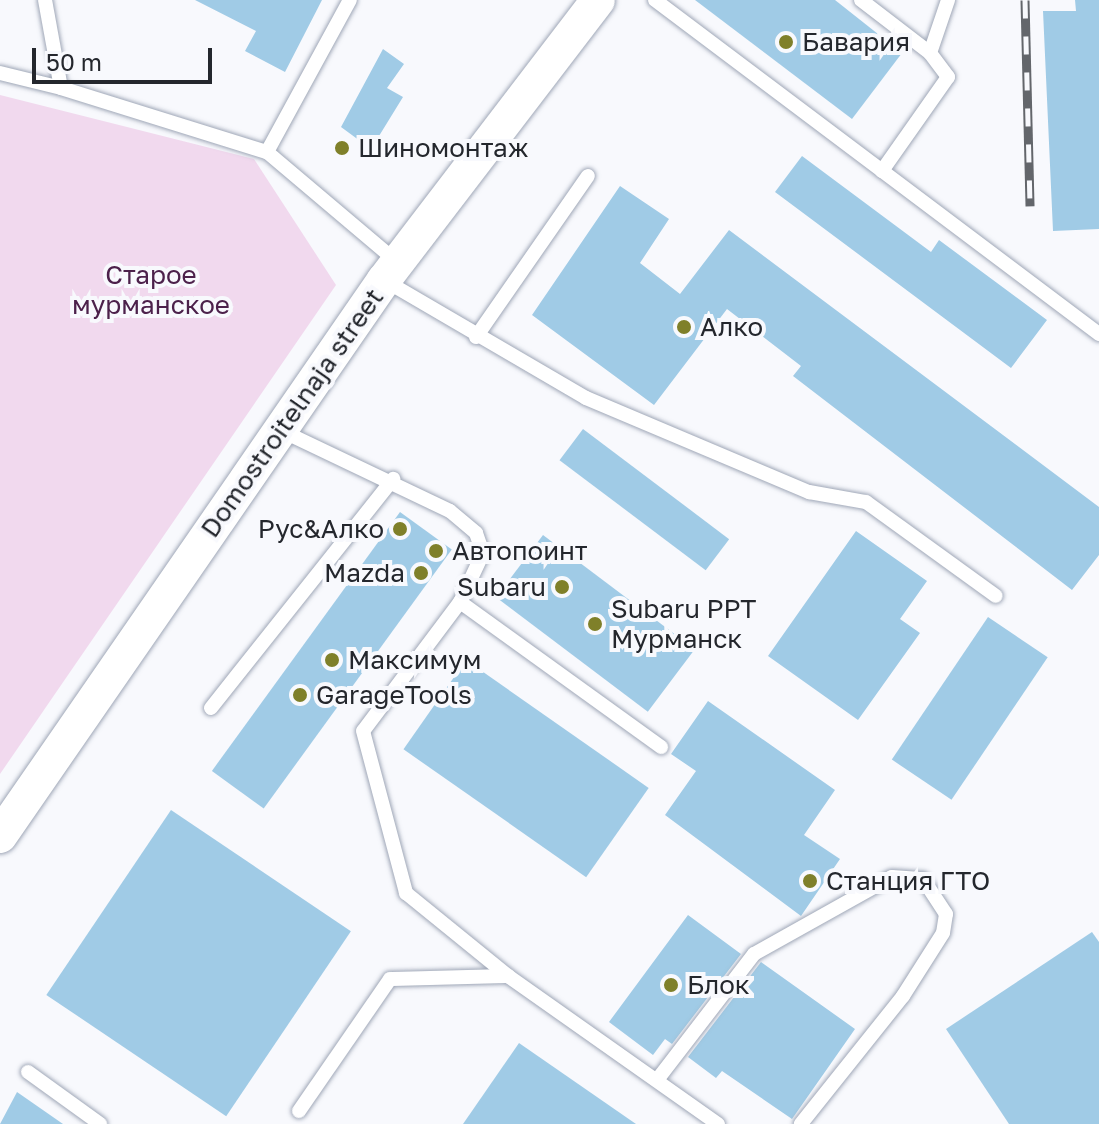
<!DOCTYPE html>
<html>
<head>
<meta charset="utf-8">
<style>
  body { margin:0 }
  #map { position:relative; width:1099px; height:1124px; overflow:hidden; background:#f8f9fd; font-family:"Golos Text",sans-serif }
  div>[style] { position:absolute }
  .green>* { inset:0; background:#f1d9ee }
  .building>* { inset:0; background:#a0cbe6; transform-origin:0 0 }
  .roads { filter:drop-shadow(0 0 2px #9fa7b7) drop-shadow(0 0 2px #9fa7b7) }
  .service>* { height:14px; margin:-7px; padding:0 7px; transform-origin:7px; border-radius:7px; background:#fff }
  .tertiary>* { height:34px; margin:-17px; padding:0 17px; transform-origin:17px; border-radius:17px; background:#fff }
  .rail>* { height:9px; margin-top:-4.5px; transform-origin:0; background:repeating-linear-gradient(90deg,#f8f9fd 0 18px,#63666b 0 36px); box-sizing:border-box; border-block:2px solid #63666b }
  .dots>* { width:22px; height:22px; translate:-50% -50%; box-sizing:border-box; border:4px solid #f8f9fd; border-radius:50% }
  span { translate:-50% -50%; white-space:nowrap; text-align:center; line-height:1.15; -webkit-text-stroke:8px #f8f9fd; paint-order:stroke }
  .poi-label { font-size:26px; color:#24272d }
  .left { translate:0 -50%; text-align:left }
  .right { translate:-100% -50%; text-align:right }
  .park-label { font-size:26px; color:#4c214b }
  .street-label { font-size:26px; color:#24272d }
  .scale { position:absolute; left:32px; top:48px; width:180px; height:36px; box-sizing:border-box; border:4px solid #24272d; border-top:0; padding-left:10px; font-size:24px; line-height:28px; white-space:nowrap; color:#24272d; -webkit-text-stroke:6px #f8f9fd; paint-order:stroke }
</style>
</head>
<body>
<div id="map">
  <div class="green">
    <i style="clip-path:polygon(0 95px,254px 159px,336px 285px,0 774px)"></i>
  </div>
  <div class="building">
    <i style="clip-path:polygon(195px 0,322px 0,285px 72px,245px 51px,256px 31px)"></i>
    <i style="clip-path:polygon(695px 0,835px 0,902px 53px,852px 119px)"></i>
    <i style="clip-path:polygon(1075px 0,1099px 0,1099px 229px,1053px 231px,1043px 11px,1076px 11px)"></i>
    <i style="clip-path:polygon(383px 49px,404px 64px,387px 88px,403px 97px,371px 149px,341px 127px)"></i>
    <i style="clip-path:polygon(802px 156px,931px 252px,939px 240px,1047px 320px,1011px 368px,775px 192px)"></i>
    <i style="clip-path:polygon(620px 186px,669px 219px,640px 263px,680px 294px,729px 230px,1099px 507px,1099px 555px,1072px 590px,793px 376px,801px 366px,727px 309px,654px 405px,532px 315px)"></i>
    <i style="left:583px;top:429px;width:183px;height:39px;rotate:37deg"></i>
    <i style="left:400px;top:512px;width:64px;height:320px;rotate:36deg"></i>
    <i style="clip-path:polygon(856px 531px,927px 581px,900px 619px,920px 633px,858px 720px,768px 656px)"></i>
    <i style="left:543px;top:535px;width:190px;height:78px;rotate:37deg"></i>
    <i style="left:988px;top:617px;width:72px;height:172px;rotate:34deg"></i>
    <i style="left:466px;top:660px;width:223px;height:109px;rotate:35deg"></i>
    <i style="clip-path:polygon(708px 701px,835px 790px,804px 835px,840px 859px,801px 916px,665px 815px,696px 771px,671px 754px)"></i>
    <i style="left:171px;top:810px;width:217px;height:223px;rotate:34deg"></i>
    <i style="clip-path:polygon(688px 915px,741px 954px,672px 1044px,665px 1039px,653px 1055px,609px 1022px)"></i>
    <i style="clip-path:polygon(1092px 932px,1099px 942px,1099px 1124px,1009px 1124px,946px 1029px)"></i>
    <i style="clip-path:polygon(761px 962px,855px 1029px,792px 1119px,722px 1071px,716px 1078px,688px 1057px)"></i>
    <i style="clip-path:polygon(519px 1043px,636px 1124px,463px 1124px)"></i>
    <i style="clip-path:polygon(17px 1092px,63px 1124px,0 1124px)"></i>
  </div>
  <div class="roads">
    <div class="service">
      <i style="left:45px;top:0;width:89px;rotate:79.7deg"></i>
      <i style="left:61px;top:88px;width:216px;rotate:17.3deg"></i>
      <i style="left:267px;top:152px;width:170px;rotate:40.2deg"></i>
      <i style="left:655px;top:0;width:556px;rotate:36.95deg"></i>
      <i style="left:861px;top:0;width:87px;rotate:37.5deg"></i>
      <i style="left:930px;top:53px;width:30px;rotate:53deg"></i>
      <i style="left:948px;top:77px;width:115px;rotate:125.1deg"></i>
      <i style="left:930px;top:53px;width:56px;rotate:-71.2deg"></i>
      <i style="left:0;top:73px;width:63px;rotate:13.8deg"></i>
      <i style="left:267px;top:152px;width:173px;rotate:-61.4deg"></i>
      <i style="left:384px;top:280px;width:234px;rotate:30.3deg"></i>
      <i style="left:586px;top:398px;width:242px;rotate:22.9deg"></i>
      <i style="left:809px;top:492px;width:58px;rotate:10deg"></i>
      <i style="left:866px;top:502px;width:160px;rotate:35.9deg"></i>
      <i style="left:476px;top:337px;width:196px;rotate:-55.2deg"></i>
      <i style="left:280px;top:430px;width:188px;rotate:25.5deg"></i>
      <i style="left:450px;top:511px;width:34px;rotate:40deg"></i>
      <i style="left:476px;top:533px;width:21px;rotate:71deg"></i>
      <i style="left:483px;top:553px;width:54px;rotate:115.1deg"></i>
      <i style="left:460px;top:602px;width:161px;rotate:126.9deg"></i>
      <i style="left:363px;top:731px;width:168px;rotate:75.1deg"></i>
      <i style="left:406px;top:893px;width:132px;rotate:39.1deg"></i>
      <i style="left:508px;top:976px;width:257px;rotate:35.2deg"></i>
      <i style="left:460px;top:602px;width:248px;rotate:35.8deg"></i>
      <i style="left:211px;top:708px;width:293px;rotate:-51.5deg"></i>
      <i style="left:28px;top:1072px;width:89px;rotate:35.8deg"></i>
      <i style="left:657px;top:1080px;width:159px;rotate:-52.4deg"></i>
      <i style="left:754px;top:954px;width:158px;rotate:-29.2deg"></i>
      <i style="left:892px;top:877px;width:31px;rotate:4deg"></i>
      <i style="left:923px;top:879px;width:42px;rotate:56.7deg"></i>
      <i style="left:946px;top:914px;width:19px;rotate:99deg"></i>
      <i style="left:943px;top:933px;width:75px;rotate:122.4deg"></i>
      <i style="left:903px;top:996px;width:164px;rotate:128.6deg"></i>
      <i style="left:299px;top:1111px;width:160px;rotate:-55.4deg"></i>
      <i style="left:390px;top:979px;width:118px;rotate:-1.5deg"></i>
    </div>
    <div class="tertiary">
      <i style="left:0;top:836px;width:676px;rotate:-55.37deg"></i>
      <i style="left:384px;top:280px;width:352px;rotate:-52.6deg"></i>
    </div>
  </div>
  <div class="rail">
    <i style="left:1025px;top:0;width:206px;rotate:88.6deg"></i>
  </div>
  <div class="dots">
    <i style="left:786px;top:42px;background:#7f802a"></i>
    <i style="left:342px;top:148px;background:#7f802a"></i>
    <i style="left:684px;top:327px;background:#7f802a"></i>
    <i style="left:400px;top:529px;background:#7f802a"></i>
    <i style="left:436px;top:551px;background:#7f802a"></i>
    <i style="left:421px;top:573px;background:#7f802a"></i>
    <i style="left:562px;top:587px;background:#7f802a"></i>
    <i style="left:595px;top:624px;background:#7f802a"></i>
    <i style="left:332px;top:660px;background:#7f802a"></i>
    <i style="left:300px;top:695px;background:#7f802a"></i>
    <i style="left:810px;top:881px;background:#7f802a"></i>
    <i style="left:671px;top:985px;background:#7f802a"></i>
  </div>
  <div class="poi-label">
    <span class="left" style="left:802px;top:42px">Бавария</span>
    <span class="left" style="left:358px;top:148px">Шиномонтаж</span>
    <span class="left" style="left:700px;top:327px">Алко</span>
    <span class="right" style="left:384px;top:529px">Рус&amp;Алко</span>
    <span class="left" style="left:452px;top:551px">Автопоинт</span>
    <span class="right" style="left:405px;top:573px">Mazda</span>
    <span class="right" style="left:546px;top:587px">Subaru</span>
    <span class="left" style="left:611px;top:624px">Subaru РРТ<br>Мурманск</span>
    <span class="left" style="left:348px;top:660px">Максимум</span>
    <span class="left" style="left:316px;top:695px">GarageTools</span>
    <span class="left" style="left:826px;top:881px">Станция ГТО</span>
    <span class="left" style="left:687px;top:985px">Блок</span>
  </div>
  <div class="park-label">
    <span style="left:151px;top:290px">Старое<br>мурманское</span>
  </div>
  <div class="street-label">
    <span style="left:292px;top:413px;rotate:-55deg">Domostroitelnaja street</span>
  </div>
  <div class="scale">50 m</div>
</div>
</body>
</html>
